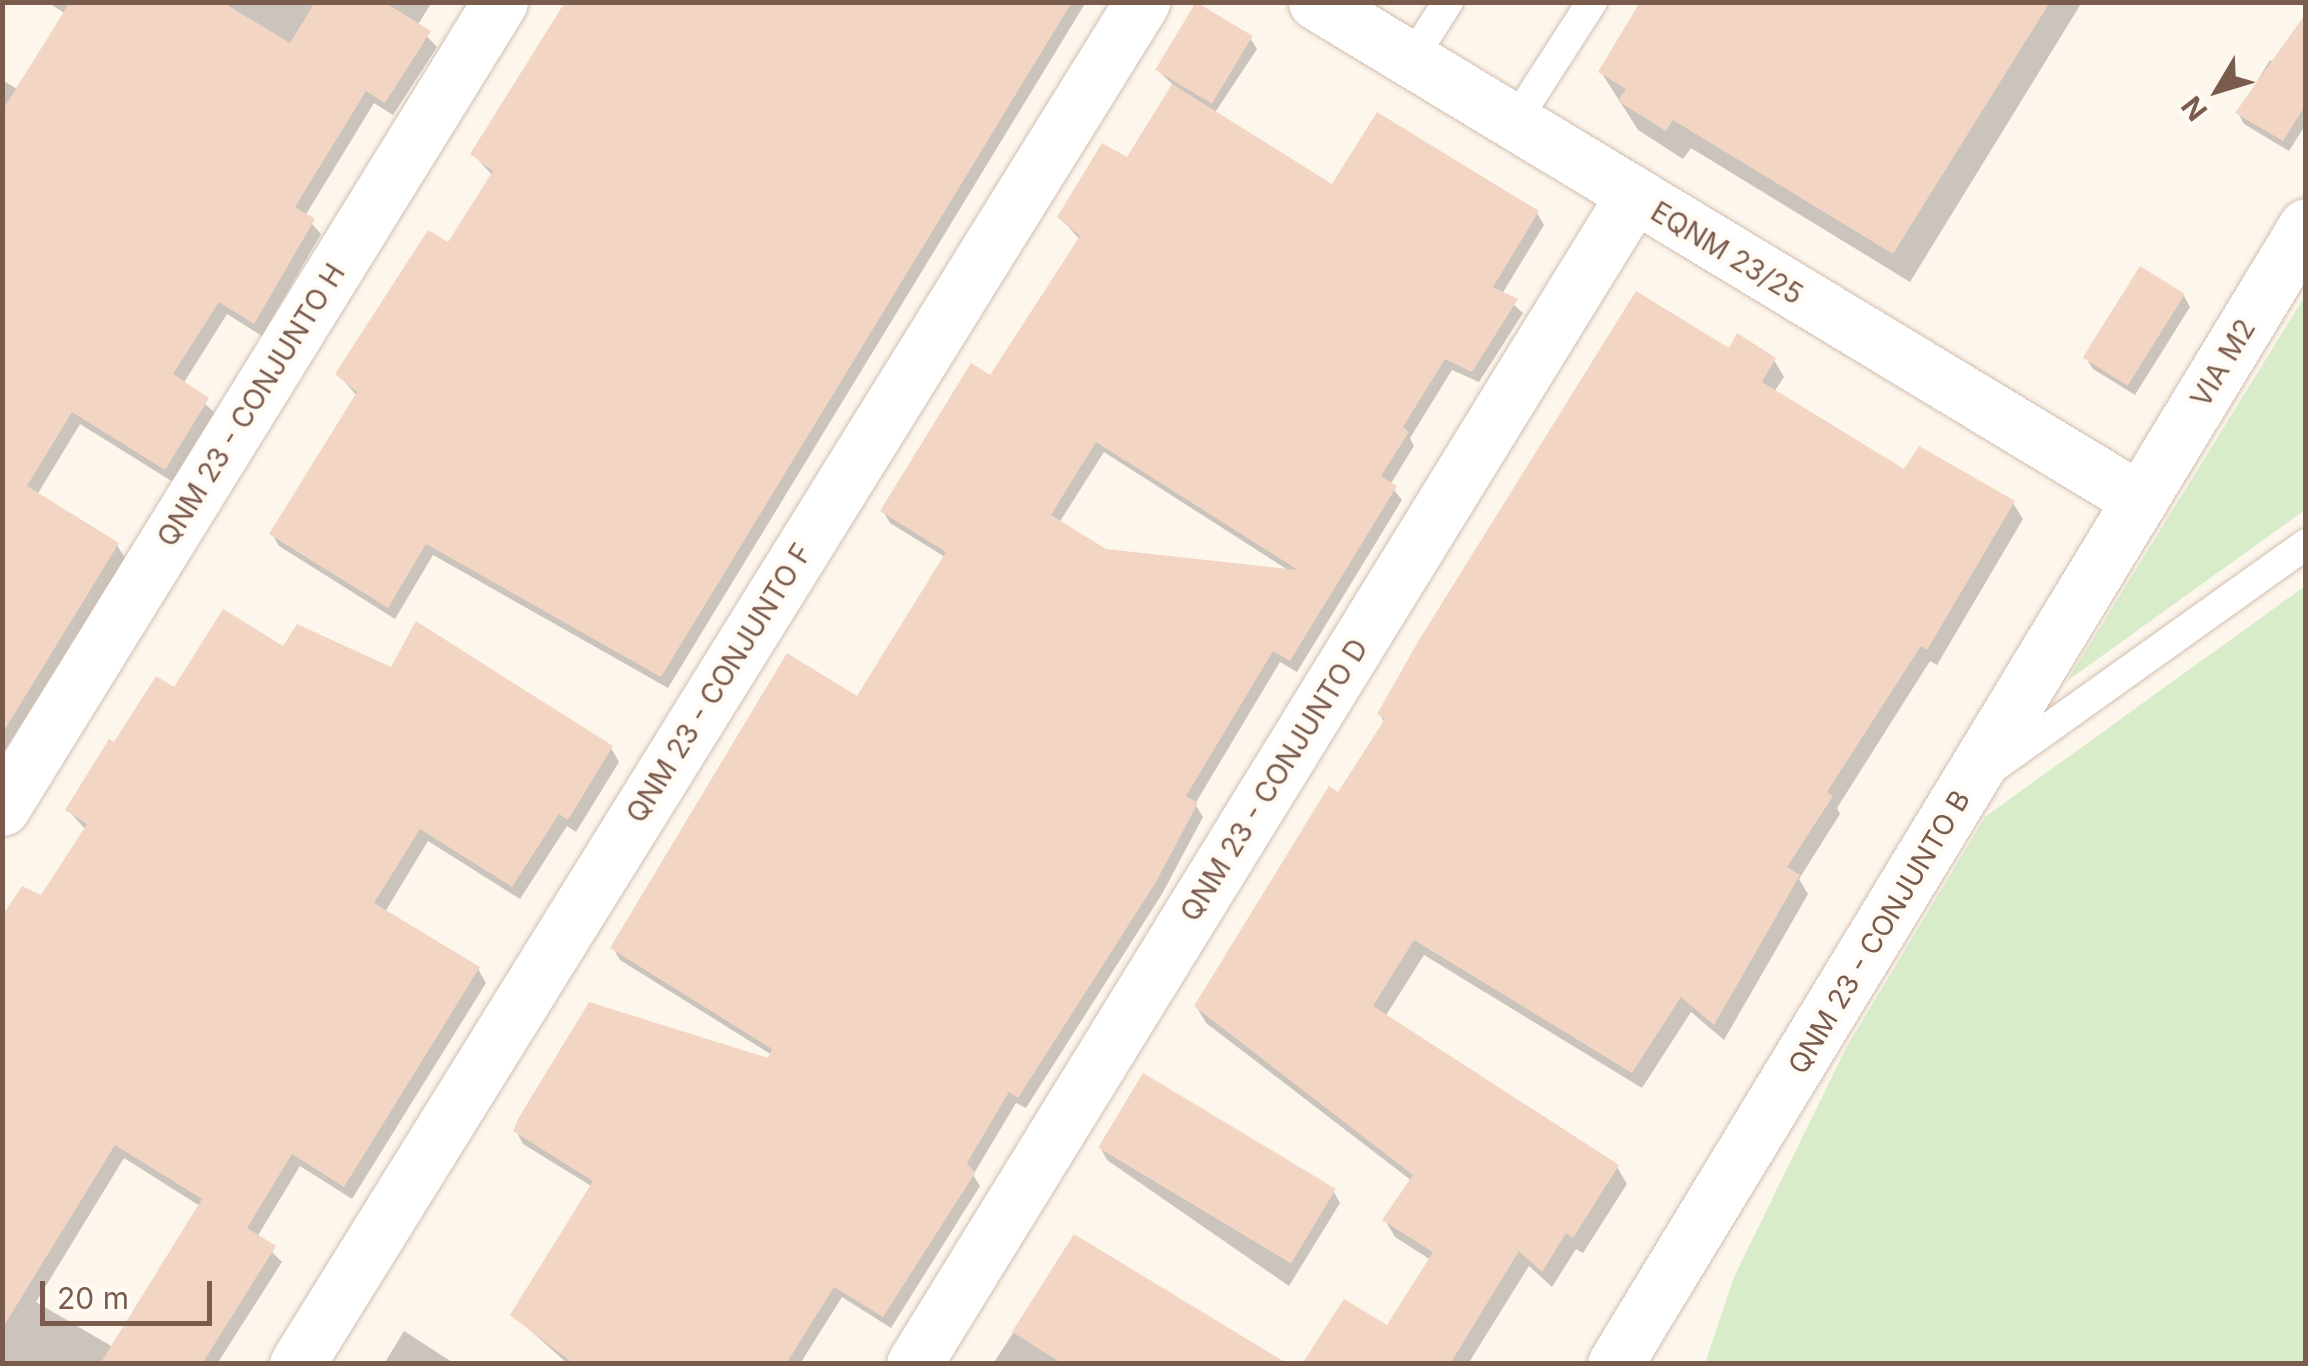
<!DOCTYPE html>
<html>
<head>
<meta charset="utf-8">
<style>
  body { margin:0 }
  #map { position:relative; width:2308px; height:1366px; overflow:hidden; background:#fdf6ec; font-family:Inter,sans-serif }
  div>[style] { position:absolute }
  .green>* { inset:0; background:#d8ecc9 }
  .shadow>* { inset:0; background:#0003 }
  .building>* { inset:0; background:#f3d5c3; transform-origin:0 0 }
  .roads { filter:drop-shadow(0 0 2px #d1beb0) drop-shadow(0 0 2px #d1beb0) }
  .lane>* { height:30px; margin:-15px; padding:0 15px; transform-origin:15px; border-radius:15px; background:#fff }
  .street>* { height:55px; margin:-27.5px; padding:0 27.5px; transform-origin:27.5px; border-radius:27.5px; background:#fff }
  .secondary>* { height:55px; margin:-27.5px; padding:0 27.5px; transform-origin:27.5px; border-radius:27.5px; background:#fff }
  span { translate:-50% -50%; white-space:nowrap; text-align:center; line-height:1.15; -webkit-text-stroke:8px #fffaf3; paint-order:stroke }
  .street-label { font-size:28px; color:#7a5c4d }
  .frame { position:absolute; inset:0; border:5px solid #7a5c4d; pointer-events:none }
  .north { position:absolute; left:2168px; top:40px; width:100px; height:100px; -webkit-text-stroke:8px #fffaf3; paint-order:stroke; rotate:232deg; font-size:28px; font-weight:700; line-height:40px; text-align:center; color:#7a5c4d }
  .north::after { content:''; display:block; margin:auto; width:35px; height:45px; background:#7a5c4d; clip-path:polygon(50% 0,100% 100%,50% 72%,0 100%) }
  .scale { position:absolute; left:40px; top:1281px; width:172px; height:45px; box-sizing:border-box; border:5px solid #7a5c4d; border-top:0; padding-left:12px; font-size:30px; line-height:35px; white-space:nowrap; color:#7a5c4d; -webkit-text-stroke:8px #fffaf3; paint-order:stroke }
</style>
</head>
<body>
<div id="map">
  <div class="green">
    <i style="clip-path:polygon(2305px 296px,2305px 510px,2067px 681px)"></i>
    <i style="clip-path:polygon(2305px 586px,2305px 1363px,1705px 1363px,1734px 1277px,1846px 1048px,1985px 817px)"></i>
  </div>
  <div class="shadow">
    <i style="clip-path:polygon(47px 2px,432px 2px,417px 26px,437px 47px,393px 115px,374px 103px,305px 216px,321px 234px,262px 336px,227px 314px,183px 384px,215px 413px,173px 482px,80px 424px,37px 495px,117px 545px,125px 558px,2px 755px,2px 80px,19px 90px,66px 14px)"></i>
    <i style="clip-path:polygon(569px 2px,1086px 2px,668px 688px,433px 555px,395px 619px,279px 546px,272px 534px,357px 396px,338px 374px,449px 246px,493px 176px,473px 154px)"></i>
    <i style="clip-path:polygon(1878px 2px,2082px 2px,1910px 282px,1691px 148px,1683px 159px,1638px 130px,1601px 72px)"></i>
    <i style="clip-path:polygon(2306px 31px,2306px 124px,2289px 151px,2244px 124px,2238px 113px,2270px 60px,2277px 65px)"></i>
    <i style="clip-path:polygon(evenodd,1250px 38px,1257px 49px,1214px 114px,1333px 187px,1537px 213px,1544px 225px,1502px 294px,1523px 313px,1479px 382px,1452px 370px,1410px 438px,1414px 446px,1390px 485px,1402px 500px,1297px 672px,1280px 662px,1195px 804px,1203px 817px,1162px 894px,1026px 1108px,1016px 1103px,973px 1175px,980px 1186px,891px 1328px,842px 1297px,800px 1364px,568px 1364px,513px 1315px,593px 1187px,523px 1144px,516px 1131px,769px 1061px,772px 1055px,620px 960px,613px 948px,857px 699px,945px 557px,890px 523px,883px 511px,991px 378px,1080px 240px,1060px 217px,1128px 160px,1174px 86px,1156px 68px,1250px 38px,1104px 452px,1291px 572px,1105px 552px,1059px 523px,1104px 452px)"></i>
    <i style="clip-path:polygon(2184px 296px,2190px 307px,2135px 395px,2093px 369px,2086px 358px)"></i>
    <i style="clip-path:polygon(1730px 352px,1774px 360px,1784px 377px,1774px 392px,1905px 472px,2013px 503px,2023px 519px,1937px 665px,1930px 661px,1837px 808px,1840px 814px,1799px 879px,1808px 894px,1724px 1040px,1691px 1012px,1642px 1088px,1424px 955px,1385px 1017px,1617px 1167px,1627px 1184px,1583px 1253px,1576px 1249px,1552px 1287px,1529px 1266px,1468px 1364px,1305px 1364px,1388px 1329px,1431px 1260px,1395px 1237px,1385px 1220px,1412px 1181px,1206px 1023px,1196px 1006px,1385px 724px,1380px 714px)"></i>
    <i style="clip-path:polygon(evenodd,284px 650px,392px 671px,611px 748px,619px 762px,576px 832px,567px 826px,520px 899px,428px 841px,385px 912px,478px 969px,486px 983px,352px 1199px,300px 1166px,257px 1237px,282px 1262px,217px 1364px,2px 1364px,2px 921px,42px 898px,86px 830px,68px 810px,115px 746px,175px 690px,284px 650px,124px 1158px,200px 1206px,113px 1347px,36px 1302px,124px 1158px)"></i>
    <i style="clip-path:polygon(1101px 1149px,1334px 1192px,1340px 1203px,1289px 1286px,1107px 1160px)"></i>
    <i style="clip-path:polygon(1075px 1237px,1283px 1364px,993px 1364px)"></i>
    <i style="clip-path:polygon(404px 1331px,455px 1364px,384px 1364px)"></i>
  </div>
  <div class="building">
    <i style="clip-path:polygon(70px 2px,222px 2px,290px 43px,315px 2px,384px 2px,431px 31px,385px 103px,366px 91px,295px 207px,315px 219px,254px 324px,219px 302px,173px 374px,209px 398px,165px 470px,72px 412px,27px 486px,119px 543px,2px 734px,2px 111px)"></i>
    <i style="clip-path:polygon(565px 2px,1072px 2px,661px 677px,426px 544px,388px 608px,269px 534px,357px 392px,335px 374px,428px 230px,448px 242px,493px 171px,470px 154px)"></i>
    <i style="left:1196px;top:2px;width:66px;height:79px;rotate:31deg"></i>
    <i style="clip-path:polygon(1640px 2px,2050px 2px,1893px 254px,1673px 120px,1666px 131px,1618px 101px,1626px 89px,1598px 72px)"></i>
    <i style="clip-path:polygon(2306px 13px,2306px 104px,2283px 141px,2235px 113px)"></i>
    <i style="clip-path:polygon(evenodd,1172px 84px,1332px 184px,1377px 112px,1501px 188px,1539px 211px,1493px 287px,1518px 299px,1472px 372px,1445px 359px,1403px 427px,1409px 432px,1381px 476px,1397px 486px,1290px 661px,1273px 651px,1186px 796px,1198px 803px,1156px 882px,1018px 1098px,1009px 1092px,967px 1163px,975px 1173px,883px 1317px,834px 1287px,786px 1364px,574px 1364px,510px 1315px,593px 1181px,513px 1131px,518px 1119px,589px 1002px,768px 1058px,772px 1049px,610px 948px,787px 653px,857px 696px,946px 552px,880px 511px,971px 363px,990px 375px,1080px 236px,1057px 217px,1102px 143px,1127px 157px,1172px 84px,1096px 442px,1298px 570px,1106px 549px,1051px 515px,1096px 442px)"></i>
    <i style="left:2140px;top:266px;width:53px;height:108px;rotate:32deg"></i>
    <i style="clip-path:polygon(1636px 291px,1729px 348px,1737px 333px,1776px 358px,1762px 382px,1904px 469px,1919px 446px,2015px 501px,1927px 650px,1921px 646px,1827px 792px,1833px 796px,1787px 867px,1800px 875px,1714px 1025px,1681px 997px,1632px 1073px,1414px 940px,1373px 1006px,1619px 1165px,1573px 1238px,1566px 1233px,1542px 1272px,1519px 1251px,1450px 1364px,1302px 1364px,1344px 1299px,1387px 1325px,1433px 1252px,1382px 1220px,1413px 1175px,1194px 1006px,1329px 786px,1338px 792px,1385px 719px,1377px 714px,1419px 640px)"></i>
    <i style="clip-path:polygon(223px 609px,283px 646px,297px 624px,391px 667px,416px 621px,613px 746px,568px 820px,559px 814px,512px 887px,420px 829px,374px 903px,480px 967px,344px 1187px,292px 1154px,247px 1228px,276px 1246px,202px 1364px,100px 1364px,202px 1199px,115px 1145px,2px 1329px,2px 916px,22px 886px,41px 895px,87px 824px,65px 810px,109px 739px,114px 742px,156px 676px,174px 687px)"></i>
    <i style="left:1143px;top:1073px;width:225px;height:87px;rotate:31deg"></i>
    <i style="clip-path:polygon(1074px 1234px,1288px 1364px,1063px 1364px,1012px 1332px)"></i>
  </div>
  <div class="roads">
    <div class="lane">
      <i style="left:1411px;top:60px;width:69px;rotate:-57.5deg"></i>
      <i style="left:1514px;top:123px;width:144px;rotate:-57.2deg"></i>
      <i style="left:1991px;top:769px;width:387px;rotate:-35.5deg"></i>
    </div>
    <div class="street">
      <i style="left:1316px;top:2px;width:963px;rotate:31.15deg"></i>
      <i style="left:2px;top:808px;width:947px;rotate:-58.29deg"></i>
      <i style="left:297px;top:1364px;width:1603px;rotate:-58.18deg"></i>
      <i style="left:914px;top:1364px;width:1372px;rotate:-58.38deg"></i>
    </div>
    <div class="secondary">
      <i style="left:1615px;top:1364px;width:1331px;rotate:-58.73deg"></i>
    </div>
  </div>
  <div class="street-label">
    <span style="left:1727px;top:253px;rotate:31deg">EQNM 23/25</span>
    <span style="left:2223px;top:363px;rotate:-59deg">VIA M2</span>
    <span style="left:251px;top:405px;rotate:-58deg">QNM 23 - CONJUNTO H</span>
    <span style="left:719px;top:683px;rotate:-58deg">QNM 23 - CONJUNTO F</span>
    <span style="left:1274px;top:780px;rotate:-58deg">QNM 23 - CONJUNTO D</span>
    <span style="left:1879px;top:932px;rotate:-59deg">QNM 23 - CONJUNTO B</span>
  </div>
  <div class="frame"></div>
  <div class="north">N</div>
  <div class="scale">20 m</div>
</div>
</body>
</html>
